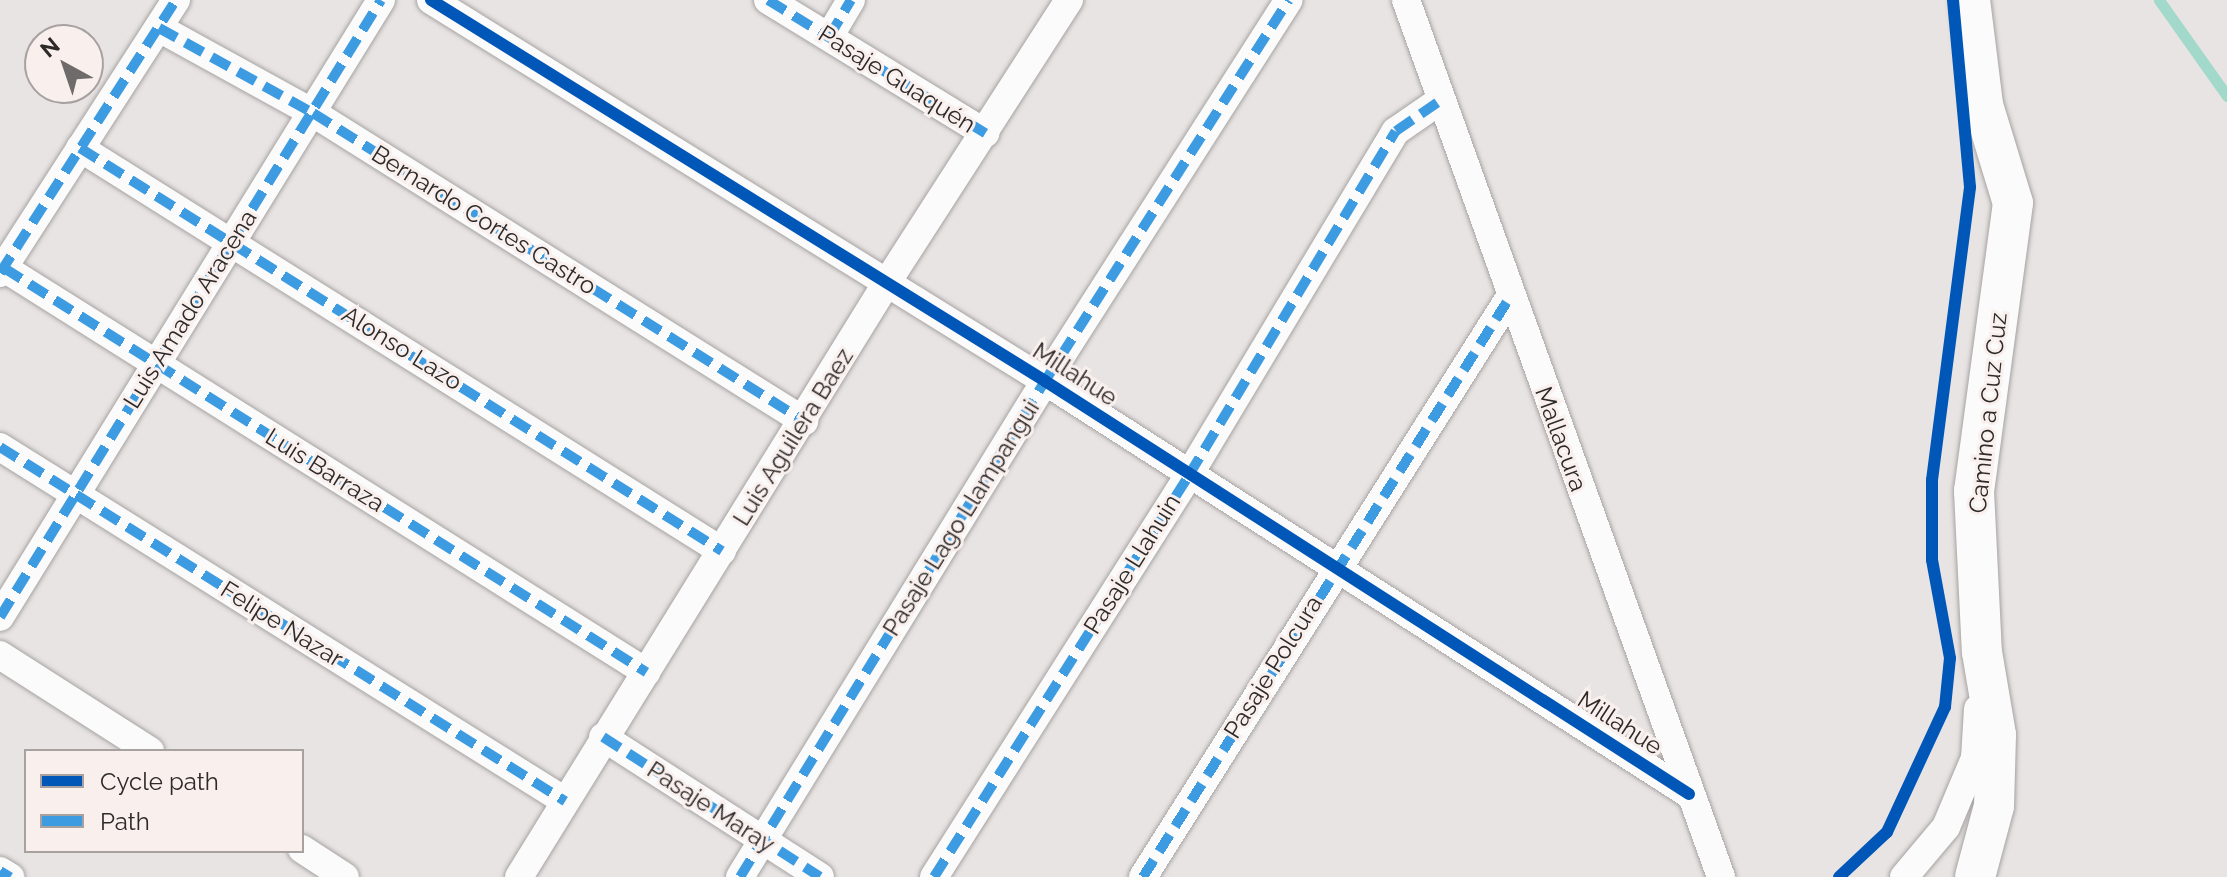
<!DOCTYPE html>
<html>
<head>
<meta charset="utf-8">
<style>
  body { margin:0 }
  #map { position:relative; width:2227px; height:877px; overflow:hidden; background:#e9e4e4; font-family:Raleway,sans-serif }
  div>[style] { position:absolute }
  .stream>* { height:11px; margin:-5.5px; padding:0 5.5px; transform-origin:5.5px; border-radius:5.5px; background:#a3d9cb }
  .roads { filter:drop-shadow(0 0 2px #a6a3a2) drop-shadow(0 0 2px #a6a3a2) }
  .street>* { height:28px; margin:-14px; padding:0 14px; transform-origin:14px; border-radius:14px; background:#fcfbfb }
  .secondary>* { height:40px; margin:-20px; padding:0 20px; transform-origin:20px; border-radius:20px; background:#fcfbfb }
  .quiet>* { height:10px; margin-top:-5px; transform-origin:0; background:repeating-linear-gradient(90deg,#3d9ce1 0 20px,transparent 0 30px) }
  .cycleway>* { height:12px; margin:-6px; padding:0 6px; transform-origin:6px; border-radius:6px; background:#0057b8 }
  span { translate:-50% -50%; white-space:nowrap; text-align:center; line-height:1.15; -webkit-text-stroke:6px #f9f0ee; paint-order:stroke }
  .street-label { font-size:24px; color:#2d2a29 }
  .legend { position:absolute; left:24px; top:749px; width:280px; height:104px; box-sizing:border-box; background:#f9f0ee; border:2px solid #a7a19f; margin:0; padding:10px 14px; list-style:none; font-size:24px; color:#2d2a29 }
  .legend li { display:flex; align-items:center; gap:16px; height:40px }
  .legend b { width:40px; border:2px solid #a7a19f }
  .north { position:absolute; left:24px; top:24px; width:80px; height:80px; box-sizing:border-box; background:#f9f0ee; border:2px solid #a7a19f; border-radius:50%; rotate:320deg; font-size:22px; font-weight:700; line-height:32px; text-align:center; color:#2d2a29 }
  .north::after { content:''; display:block; margin:auto; width:28px; height:36px; background:#6f6b6a; clip-path:polygon(50% 0,100% 100%,50% 72%,0 100%) }
</style>
</head>
<body>
<div id="map">
  <div class="stream">
    <i style="left:2159px;top:0;width:118px;rotate:54.7deg"></i>
  </div>
  <div class="roads">
    <div class="street">
      <i style="left:431px;top:0;width:723px;rotate:31.82deg"></i>
      <i style="left:1045px;top:381px;width:765px;rotate:32.67deg"></i>
      <i style="left:768px;top:0;width:255px;rotate:31.5deg"></i>
      <i style="left:1406px;top:0;width:932px;rotate:70.24deg"></i>
      <i style="left:159px;top:28px;width:176px;rotate:28.9deg"></i>
      <i style="left:313px;top:113px;width:580px;rotate:32.1deg"></i>
      <i style="left:829px;top:37px;width:43px;rotate:-59.3deg"></i>
      <i style="left:80px;top:148px;width:758px;rotate:32.12deg"></i>
      <i style="left:4px;top:268px;width:759px;rotate:32.18deg"></i>
      <i style="left:0;top:273px;width:325px;rotate:-57.2deg"></i>
      <i style="left:0;top:447px;width:667px;rotate:32.07deg"></i>
      <i style="left:0;top:617px;width:725px;rotate:-58.3deg"></i>
      <i style="left:0;top:655px;width:178px;rotate:32.6deg"></i>
      <i style="left:603px;top:737px;width:258px;rotate:32.8deg"></i>
      <i style="left:302px;top:849px;width:51px;rotate:33.1deg"></i>
      <i style="left:0;top:871px;width:12px;rotate:31deg"></i>
      <i style="left:519px;top:877px;width:697px;rotate:-58.25deg"></i>
      <i style="left:886px;top:284px;width:338px;rotate:-57.2deg"></i>
      <i style="left:740px;top:877px;width:582px;rotate:-58.41deg"></i>
      <i style="left:1045px;top:381px;width:452px;rotate:-57.4deg"></i>
      <i style="left:934px;top:877px;width:476px;rotate:-57.6deg"></i>
      <i style="left:1189px;top:475px;width:401px;rotate:-59deg"></i>
      <i style="left:1396px;top:131px;width:55px;rotate:-34.6deg"></i>
      <i style="left:1143px;top:877px;width:686px;rotate:-57.68deg"></i>
      <i style="left:1904px;top:877px;width:65px;rotate:-50deg"></i>
      <i style="left:1946px;top:827px;width:75px;rotate:-67.2deg"></i>
      <i style="left:1975px;top:758px;width:49px;rotate:-86.5deg"></i>
    </div>
    <div class="secondary">
      <i style="left:1970px;top:0;width:106px;rotate:82.9deg"></i>
      <i style="left:1983px;top:105px;width:102px;rotate:73deg"></i>
      <i style="left:2013px;top:203px;width:291px;rotate:97.7deg"></i>
      <i style="left:1974px;top:491px;width:161px;rotate:87.2deg"></i>
      <i style="left:1982px;top:652px;width:84px;rotate:80.4deg"></i>
      <i style="left:1996px;top:735px;width:71px;rotate:91.6deg"></i>
      <i style="left:1994px;top:806px;width:73px;rotate:105deg"></i>
    </div>
  </div>
  <div class="quiet">
    <i style="left:768px;top:0;width:255px;rotate:31.5deg"></i>
    <i style="left:159px;top:28px;width:176px;rotate:28.9deg"></i>
    <i style="left:313px;top:113px;width:580px;rotate:32.1deg"></i>
    <i style="left:829px;top:37px;width:43px;rotate:-59.3deg"></i>
    <i style="left:80px;top:148px;width:758px;rotate:32.12deg"></i>
    <i style="left:4px;top:268px;width:759px;rotate:32.18deg"></i>
    <i style="left:0;top:273px;width:325px;rotate:-57.2deg"></i>
    <i style="left:0;top:447px;width:667px;rotate:32.07deg"></i>
    <i style="left:0;top:617px;width:725px;rotate:-58.3deg"></i>
    <i style="left:603px;top:737px;width:258px;rotate:32.8deg"></i>
    <i style="left:0;top:871px;width:12px;rotate:31deg"></i>
    <i style="left:740px;top:877px;width:582px;rotate:-58.41deg"></i>
    <i style="left:1045px;top:381px;width:452px;rotate:-57.4deg"></i>
    <i style="left:934px;top:877px;width:476px;rotate:-57.6deg"></i>
    <i style="left:1189px;top:475px;width:401px;rotate:-59deg"></i>
    <i style="left:1396px;top:131px;width:55px;rotate:-34.6deg"></i>
    <i style="left:1143px;top:877px;width:686px;rotate:-57.68deg"></i>
  </div>
  <div class="cycleway">
    <i style="left:431px;top:0;width:723px;rotate:31.82deg"></i>
    <i style="left:1045px;top:381px;width:765px;rotate:32.67deg"></i>
    <i style="left:1839px;top:877px;width:66px;rotate:-43.2deg"></i>
    <i style="left:1887px;top:832px;width:138px;rotate:-65.1deg"></i>
    <i style="left:1945px;top:707px;width:49px;rotate:-84.2deg"></i>
    <i style="left:1950px;top:658px;width:100px;rotate:-100.4deg"></i>
    <i style="left:1932px;top:560px;width:80px;rotate:-90deg"></i>
    <i style="left:1932px;top:480px;width:295px;rotate:-82.6deg"></i>
    <i style="left:1970px;top:187px;width:188px;rotate:-95.2deg"></i>
  </div>
  <div class="street-label">
    <span style="left:897px;top:79px;rotate:32deg">Pasaje Guaquén</span>
    <span style="left:484px;top:220px;rotate:32deg">Bernardo Cortes Castro</span>
    <span style="left:190px;top:309px;rotate:-58deg">Luis Amado Aracena</span>
    <span style="left:402px;top:348px;rotate:32deg">Alonso Lazo</span>
    <span style="left:1075px;top:374px;rotate:33deg">Millahue</span>
    <span style="left:1988px;top:413px;rotate:-84deg">Camino a Cuz Cuz</span>
    <span style="left:793px;top:437px;rotate:-58deg">Luis Aguilera Baez</span>
    <span style="left:1561px;top:439px;rotate:70deg">Mallacura</span>
    <span style="left:325px;top:470px;rotate:32deg">Luis Barraza</span>
    <span style="left:961px;top:518px;rotate:-58deg">Pasaje Lago Llampangui</span>
    <span style="left:1132px;top:564px;rotate:-58deg">Pasaje Llahuin</span>
    <span style="left:282px;top:624px;rotate:32deg">Felipe Nazar</span>
    <span style="left:1273px;top:667px;rotate:-58deg">Pasaje Polcura</span>
    <span style="left:1620px;top:723px;rotate:33deg">Millahue</span>
    <span style="left:711px;top:807px;rotate:33deg">Pasaje Maray</span>
  </div>
  <ul class="legend">
  <li><b style="height:10px;background:#0057b8"></b>Cycle path</li>
  <li><b style="height:10px;background:#3d9ce1"></b>Path</li>
  </ul>
  <div class="north">N</div>
</div>
</body>
</html>
